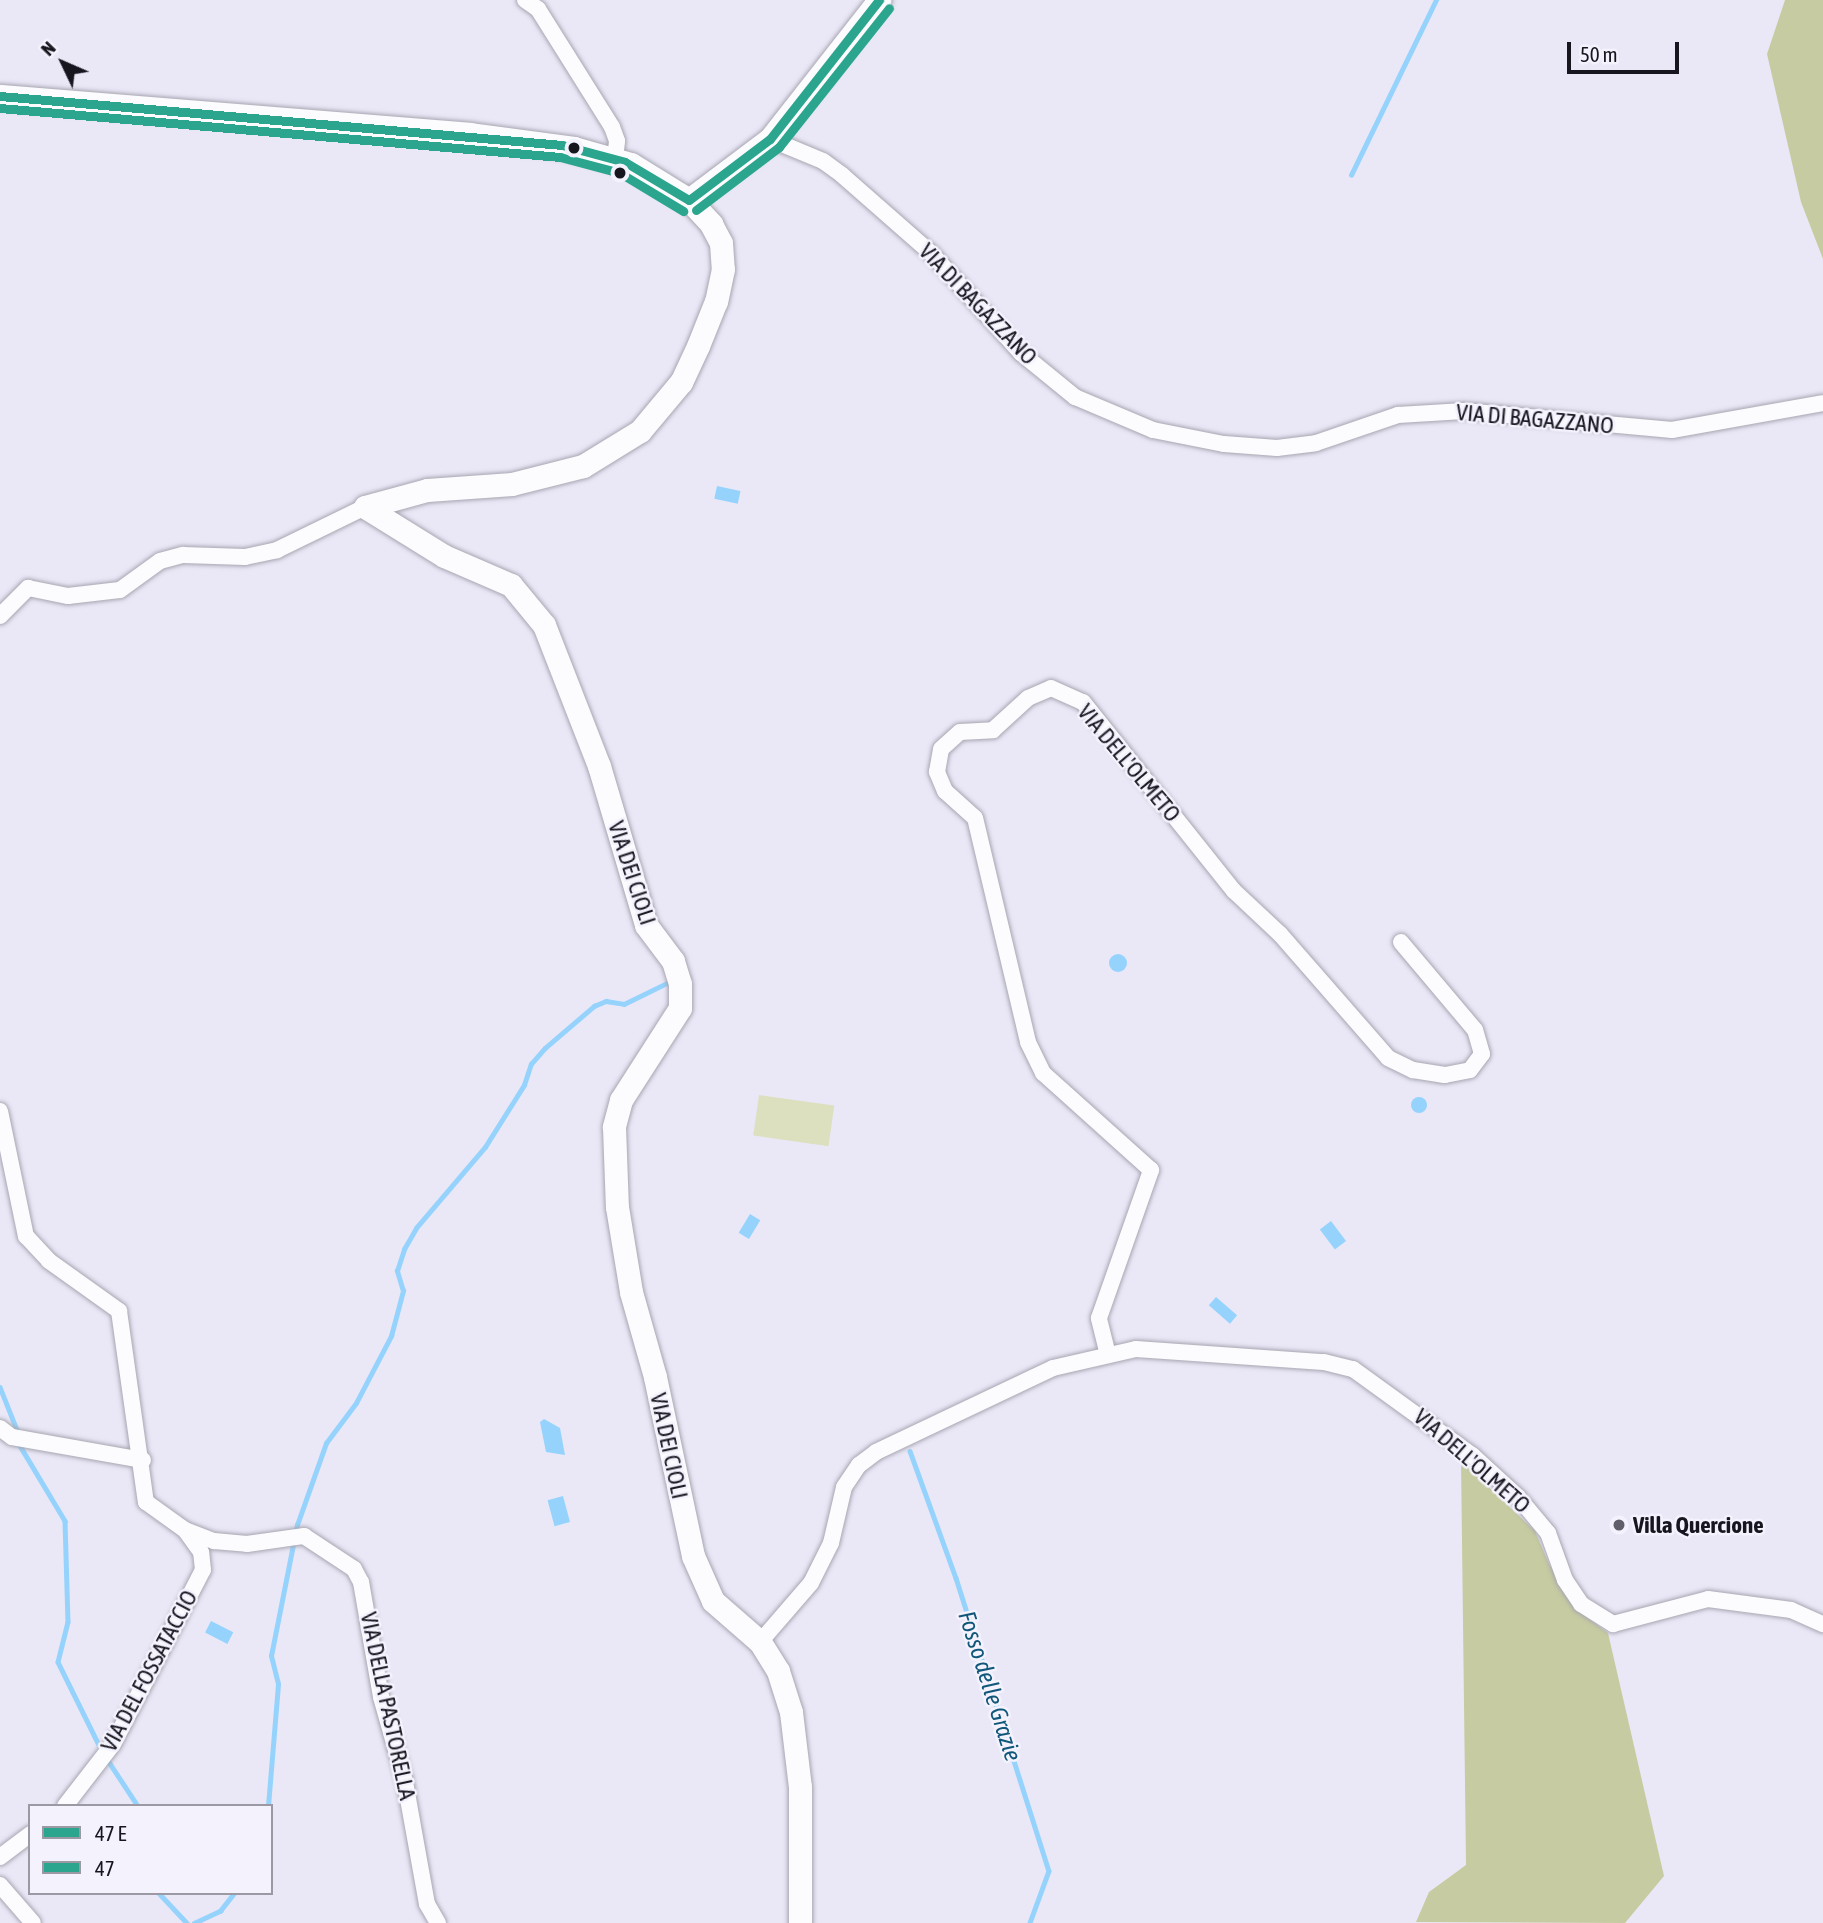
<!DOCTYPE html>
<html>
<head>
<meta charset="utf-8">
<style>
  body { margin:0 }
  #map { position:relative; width:1823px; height:1923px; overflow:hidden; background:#eae8f7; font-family:"Asap Condensed",sans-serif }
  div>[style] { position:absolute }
  .green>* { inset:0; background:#dce0bf; transform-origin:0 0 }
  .forest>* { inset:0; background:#c7cba1 }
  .water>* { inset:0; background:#95d3fd; transform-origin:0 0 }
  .round { border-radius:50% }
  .stream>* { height:4.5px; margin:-2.25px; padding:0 2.25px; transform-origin:2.25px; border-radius:2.25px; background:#95d3fd }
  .roads { filter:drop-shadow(0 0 2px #a7a6b1) drop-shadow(0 0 2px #a7a6b1) }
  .street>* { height:16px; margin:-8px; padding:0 8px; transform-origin:8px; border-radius:8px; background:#fcfcfe }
  .secondary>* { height:23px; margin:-11.5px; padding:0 11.5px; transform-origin:11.5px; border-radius:11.5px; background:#fcfcfe }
  .bus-1>* { height:9px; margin:-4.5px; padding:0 4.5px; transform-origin:4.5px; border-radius:4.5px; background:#2ba58e }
  .bus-2>* { height:9px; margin:-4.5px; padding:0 4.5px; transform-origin:4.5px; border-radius:4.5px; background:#2ba58e }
  .dots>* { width:19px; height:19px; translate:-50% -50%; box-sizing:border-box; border:4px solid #f3f2fd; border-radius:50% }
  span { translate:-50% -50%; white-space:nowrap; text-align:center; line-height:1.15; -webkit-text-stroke:5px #f3f2fd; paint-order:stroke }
  .street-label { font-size:23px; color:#17151e }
  .poi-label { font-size:23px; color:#17151e; font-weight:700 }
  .left { translate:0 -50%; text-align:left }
  .water-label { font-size:24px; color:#11577a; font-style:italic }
  .legend { position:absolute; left:28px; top:1804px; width:245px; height:91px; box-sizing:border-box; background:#f3f2fd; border:2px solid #9b9aa4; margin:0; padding:9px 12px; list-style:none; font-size:21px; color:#17151e }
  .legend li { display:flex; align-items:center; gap:14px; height:35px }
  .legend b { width:35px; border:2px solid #9b9aa4 }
  .north { position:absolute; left:28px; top:28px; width:70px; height:70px; -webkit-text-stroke:5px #f3f2fd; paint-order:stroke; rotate:314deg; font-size:19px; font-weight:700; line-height:28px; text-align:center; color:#17151e }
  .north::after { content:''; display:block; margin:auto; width:24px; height:32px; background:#17151e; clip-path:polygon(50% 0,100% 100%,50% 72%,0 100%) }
  .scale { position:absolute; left:1567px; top:42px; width:112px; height:32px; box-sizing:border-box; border:4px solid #17151e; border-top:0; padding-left:9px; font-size:21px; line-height:24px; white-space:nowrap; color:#17151e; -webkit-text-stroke:5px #f3f2fd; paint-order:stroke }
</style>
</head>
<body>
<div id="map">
  <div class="green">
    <i style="left:759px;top:1095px;width:76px;height:41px;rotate:8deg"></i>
  </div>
  <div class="forest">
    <i style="clip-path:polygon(1785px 0,1823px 0,1823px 259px,1801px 202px,1767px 54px)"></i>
    <i style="clip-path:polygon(1461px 1461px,1535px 1531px,1549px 1564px,1578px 1611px,1608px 1633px,1664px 1876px,1625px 1923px,1416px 1922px,1429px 1892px,1466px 1865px)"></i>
  </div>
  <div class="water">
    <i style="left:717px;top:486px;width:24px;height:13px;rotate:12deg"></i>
    <i class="round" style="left:1109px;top:954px;width:18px;height:18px"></i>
    <i class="round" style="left:1411px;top:1097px;width:16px;height:16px"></i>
    <i style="left:750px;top:1214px;width:12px;height:22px;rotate:31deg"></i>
    <i style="left:1331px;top:1221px;width:25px;height:14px;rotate:53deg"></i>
    <i style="left:1216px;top:1297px;width:28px;height:11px;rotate:41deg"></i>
    <i style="clip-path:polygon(544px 1419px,560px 1428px,565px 1455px,546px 1452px,540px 1422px)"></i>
    <i style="left:563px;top:1496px;width:27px;height:16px;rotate:75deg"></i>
    <i style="left:211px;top:1621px;width:25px;height:13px;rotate:27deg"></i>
  </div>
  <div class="stream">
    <i style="left:1351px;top:175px;width:195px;rotate:-64.1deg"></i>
    <i style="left:0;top:1387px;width:52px;rotate:68.4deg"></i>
    <i style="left:19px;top:1444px;width:90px;rotate:59.1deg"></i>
    <i style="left:65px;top:1521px;width:101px;rotate:88.3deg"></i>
    <i style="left:68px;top:1622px;width:41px;rotate:104deg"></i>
    <i style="left:58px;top:1662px;width:99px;rotate:63.7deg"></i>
    <i style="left:910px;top:1451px;width:135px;rotate:70.1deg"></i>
    <i style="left:956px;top:1578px;width:307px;rotate:72.4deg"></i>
    <i style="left:1049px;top:1871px;width:55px;rotate:110.1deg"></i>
    <i style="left:107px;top:1759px;width:56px;rotate:56.6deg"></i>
    <i style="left:268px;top:1806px;width:122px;rotate:-85.3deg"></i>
    <i style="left:278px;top:1684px;width:29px;rotate:-104deg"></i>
    <i style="left:271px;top:1656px;width:134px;rotate:-78.8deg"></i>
    <i style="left:297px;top:1525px;width:87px;rotate:-70.5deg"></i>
    <i style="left:326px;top:1443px;width:50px;rotate:-53.1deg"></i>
    <i style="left:356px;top:1403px;width:76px;rotate:-62.4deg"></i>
    <i style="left:391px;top:1336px;width:47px;rotate:-75.1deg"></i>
    <i style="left:403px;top:1291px;width:21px;rotate:-107deg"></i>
    <i style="left:397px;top:1271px;width:23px;rotate:-72deg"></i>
    <i style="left:404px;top:1249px;width:24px;rotate:-60deg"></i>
    <i style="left:416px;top:1228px;width:106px;rotate:-49.6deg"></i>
    <i style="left:485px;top:1147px;width:73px;rotate:-57.8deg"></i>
    <i style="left:524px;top:1085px;width:22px;rotate:-72deg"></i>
    <i style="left:531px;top:1064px;width:21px;rotate:-49deg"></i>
    <i style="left:545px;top:1048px;width:65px;rotate:-40.6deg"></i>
    <i style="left:594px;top:1006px;width:13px;rotate:-23deg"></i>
    <i style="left:606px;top:1001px;width:18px;rotate:9deg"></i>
    <i style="left:624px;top:1004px;width:52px;rotate:-26.1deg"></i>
    <i style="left:159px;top:1893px;width:41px;rotate:47deg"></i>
    <i style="left:194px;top:1923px;width:29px;rotate:-25deg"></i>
    <i style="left:220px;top:1911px;width:23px;rotate:-52deg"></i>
  </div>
  <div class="roads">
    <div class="street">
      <i style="left:525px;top:0;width:16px;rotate:35deg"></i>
      <i style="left:538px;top:9px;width:139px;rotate:57.9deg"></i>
      <i style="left:612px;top:127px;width:15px;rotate:70deg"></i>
      <i style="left:617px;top:141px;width:18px;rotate:96deg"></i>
      <i style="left:770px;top:139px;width:57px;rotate:22.5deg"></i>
      <i style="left:823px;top:161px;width:24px;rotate:36deg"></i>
      <i style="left:842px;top:175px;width:121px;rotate:41.3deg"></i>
      <i style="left:933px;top:255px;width:132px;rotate:48.1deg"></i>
      <i style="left:1021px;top:353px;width:70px;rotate:39.2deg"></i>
      <i style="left:1075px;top:397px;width:85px;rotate:22.9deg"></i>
      <i style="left:1153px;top:430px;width:72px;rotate:11.2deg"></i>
      <i style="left:1224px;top:444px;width:53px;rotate:4.3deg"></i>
      <i style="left:1277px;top:448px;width:39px;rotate:-7deg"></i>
      <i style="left:1316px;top:443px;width:87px;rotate:-18.9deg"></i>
      <i style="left:1398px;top:415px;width:66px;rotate:-3.5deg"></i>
      <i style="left:1464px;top:411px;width:209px;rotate:5.2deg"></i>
      <i style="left:1672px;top:430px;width:153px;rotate:-10.1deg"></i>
      <i style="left:0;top:616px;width:40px;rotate:-45deg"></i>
      <i style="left:28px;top:588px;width:41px;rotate:11.3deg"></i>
      <i style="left:68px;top:596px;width:52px;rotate:-6.6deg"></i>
      <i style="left:120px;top:590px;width:49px;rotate:-35.9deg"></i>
      <i style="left:160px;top:561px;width:24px;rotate:-15deg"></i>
      <i style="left:183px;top:555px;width:62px;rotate:1.8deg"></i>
      <i style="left:245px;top:557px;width:33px;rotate:-12deg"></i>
      <i style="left:277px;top:550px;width:98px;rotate:-26deg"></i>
      <i style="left:0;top:1111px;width:128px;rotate:78.3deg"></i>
      <i style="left:26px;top:1236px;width:34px;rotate:47deg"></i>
      <i style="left:49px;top:1261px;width:86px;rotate:35.5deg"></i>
      <i style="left:119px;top:1311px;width:193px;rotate:82deg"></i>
      <i style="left:146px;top:1502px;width:48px;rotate:35.7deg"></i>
      <i style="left:185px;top:1530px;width:31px;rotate:21deg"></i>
      <i style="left:214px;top:1541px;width:33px;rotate:5deg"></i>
      <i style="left:247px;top:1544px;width:58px;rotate:-8deg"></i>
      <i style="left:304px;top:1536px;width:60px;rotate:33.4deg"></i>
      <i style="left:354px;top:1569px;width:15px;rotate:62deg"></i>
      <i style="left:361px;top:1582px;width:117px;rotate:80.1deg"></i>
      <i style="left:381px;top:1697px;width:88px;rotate:74.2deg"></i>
      <i style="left:405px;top:1782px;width:124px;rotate:79.8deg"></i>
      <i style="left:427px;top:1904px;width:22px;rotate:60deg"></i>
      <i style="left:1108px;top:1355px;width:38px;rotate:-104deg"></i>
      <i style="left:1099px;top:1318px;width:157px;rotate:-70.6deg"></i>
      <i style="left:1151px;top:1170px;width:145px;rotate:-138.1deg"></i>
      <i style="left:1043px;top:1073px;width:34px;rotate:-116deg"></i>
      <i style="left:1028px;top:1042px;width:230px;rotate:-103.3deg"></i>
      <i style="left:975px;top:818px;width:40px;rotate:-138deg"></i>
      <i style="left:945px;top:791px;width:21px;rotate:-113deg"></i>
      <i style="left:937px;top:772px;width:23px;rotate:-80deg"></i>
      <i style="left:941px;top:749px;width:25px;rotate:-42deg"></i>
      <i style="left:960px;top:732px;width:33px;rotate:-3deg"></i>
      <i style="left:993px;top:730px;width:47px;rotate:-42.4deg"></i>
      <i style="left:1028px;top:698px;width:25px;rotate:-23deg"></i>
      <i style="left:1051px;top:688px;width:35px;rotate:24deg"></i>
      <i style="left:1083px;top:702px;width:242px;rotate:51.4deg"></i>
      <i style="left:1234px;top:891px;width:63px;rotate:43.1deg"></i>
      <i style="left:1280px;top:934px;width:164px;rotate:48.9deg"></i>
      <i style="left:1388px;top:1058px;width:28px;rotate:26deg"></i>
      <i style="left:1413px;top:1070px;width:32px;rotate:9deg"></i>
      <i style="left:1445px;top:1075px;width:25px;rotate:-11deg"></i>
      <i style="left:1470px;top:1070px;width:20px;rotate:-53deg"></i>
      <i style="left:1482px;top:1054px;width:25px;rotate:-106deg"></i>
      <i style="left:1475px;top:1030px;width:115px;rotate:-130.1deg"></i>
      <i style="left:0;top:1428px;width:15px;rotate:37deg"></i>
      <i style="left:12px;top:1437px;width:133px;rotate:10deg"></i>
      <i style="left:760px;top:1642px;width:78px;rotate:-49.2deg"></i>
      <i style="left:811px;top:1583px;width:45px;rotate:-63.4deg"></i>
      <i style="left:831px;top:1543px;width:57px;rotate:-76.9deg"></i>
      <i style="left:844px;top:1487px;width:27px;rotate:-56deg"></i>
      <i style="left:859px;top:1465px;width:21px;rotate:-37deg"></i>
      <i style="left:876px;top:1452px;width:196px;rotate:-25.4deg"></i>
      <i style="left:1053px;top:1368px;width:85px;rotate:-12.9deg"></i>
      <i style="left:1136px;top:1349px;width:188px;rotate:4deg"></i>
      <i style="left:1324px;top:1362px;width:30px;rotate:14deg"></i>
      <i style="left:1353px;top:1369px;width:147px;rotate:35.9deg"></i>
      <i style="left:1472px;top:1455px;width:62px;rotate:42.4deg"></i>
      <i style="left:1518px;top:1497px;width:47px;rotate:50.2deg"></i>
      <i style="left:1548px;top:1533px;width:50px;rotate:70.1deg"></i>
      <i style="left:1565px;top:1580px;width:29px;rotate:56deg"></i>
      <i style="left:1581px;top:1604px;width:38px;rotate:32deg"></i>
      <i style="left:1613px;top:1624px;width:98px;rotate:-14.7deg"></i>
      <i style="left:1708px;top:1599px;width:84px;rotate:7.5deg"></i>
      <i style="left:1791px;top:1610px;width:35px;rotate:24deg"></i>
      <i style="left:65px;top:1806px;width:78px;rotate:-52.3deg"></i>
      <i style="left:113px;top:1744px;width:196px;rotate:-62.7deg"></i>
      <i style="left:203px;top:1570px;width:18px;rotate:-96deg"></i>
      <i style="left:201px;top:1552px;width:27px;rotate:-126deg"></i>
      <i style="left:0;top:1857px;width:38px;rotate:-37deg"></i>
      <i style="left:0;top:1885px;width:50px;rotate:49deg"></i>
    </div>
    <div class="secondary">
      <i style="left:0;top:96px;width:471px;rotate:4.6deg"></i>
      <i style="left:469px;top:134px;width:106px;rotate:7.6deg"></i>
      <i style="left:574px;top:148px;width:59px;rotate:15.7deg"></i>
      <i style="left:631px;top:164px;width:68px;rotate:31.8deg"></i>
      <i style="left:689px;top:200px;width:33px;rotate:47deg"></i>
      <i style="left:711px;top:224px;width:21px;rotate:62deg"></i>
      <i style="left:721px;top:243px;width:26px;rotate:86deg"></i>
      <i style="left:723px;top:269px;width:33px;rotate:102deg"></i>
      <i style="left:716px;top:301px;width:48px;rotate:111.8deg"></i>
      <i style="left:698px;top:346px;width:40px;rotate:115deg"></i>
      <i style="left:681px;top:382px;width:64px;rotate:129.9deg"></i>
      <i style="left:640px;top:431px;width:67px;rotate:148.4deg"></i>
      <i style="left:583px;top:466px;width:73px;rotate:165.8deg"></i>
      <i style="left:512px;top:484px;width:85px;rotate:176deg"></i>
      <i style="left:427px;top:490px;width:64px;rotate:164.7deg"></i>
      <i style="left:365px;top:507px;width:93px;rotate:31.8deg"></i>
      <i style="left:444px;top:556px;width:73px;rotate:23.4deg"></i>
      <i style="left:511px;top:585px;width:52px;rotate:50.5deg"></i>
      <i style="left:544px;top:625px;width:151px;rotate:68.7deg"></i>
      <i style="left:599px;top:766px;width:166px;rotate:73.5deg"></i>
      <i style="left:646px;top:925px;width:45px;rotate:53.1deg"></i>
      <i style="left:673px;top:961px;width:24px;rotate:73deg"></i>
      <i style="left:680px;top:984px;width:24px;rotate:90deg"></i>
      <i style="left:680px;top:1008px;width:109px;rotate:122.7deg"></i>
      <i style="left:621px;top:1100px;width:28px;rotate:105deg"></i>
      <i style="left:614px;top:1127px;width:80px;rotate:87.9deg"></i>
      <i style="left:617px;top:1207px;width:86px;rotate:80.6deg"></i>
      <i style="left:631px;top:1292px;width:88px;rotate:74.2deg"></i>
      <i style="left:655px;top:1377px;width:183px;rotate:78deg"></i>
      <i style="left:693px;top:1556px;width:49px;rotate:66deg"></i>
      <i style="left:713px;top:1601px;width:62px;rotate:41.1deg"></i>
      <i style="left:760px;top:1642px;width:34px;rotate:58deg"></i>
      <i style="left:778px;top:1671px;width:43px;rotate:72.4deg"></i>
      <i style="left:791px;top:1712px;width:76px;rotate:83.2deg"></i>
      <i style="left:800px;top:1787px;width:136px;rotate:90deg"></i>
      <i style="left:689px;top:200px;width:101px;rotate:-37deg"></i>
      <i style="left:770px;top:139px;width:177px;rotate:-51.9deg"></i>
    </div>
  </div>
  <div class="bus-1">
    <i style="left:0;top:96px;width:564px;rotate:4.98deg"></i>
    <i style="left:562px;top:145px;width:65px;rotate:15.1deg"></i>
    <i style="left:625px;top:162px;width:74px;rotate:30.7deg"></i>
    <i style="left:689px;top:200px;width:101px;rotate:-37deg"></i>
    <i style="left:770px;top:139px;width:177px;rotate:-51.9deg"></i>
  </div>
  <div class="bus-2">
    <i style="left:0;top:108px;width:562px;rotate:5deg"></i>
    <i style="left:560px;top:157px;width:62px;rotate:14.9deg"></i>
    <i style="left:620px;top:173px;width:74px;rotate:31.1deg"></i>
    <i style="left:696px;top:210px;width:104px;rotate:-37.2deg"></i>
    <i style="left:779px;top:147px;width:177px;rotate:-51.6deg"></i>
  </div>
  <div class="dots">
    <i style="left:574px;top:148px;background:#17151e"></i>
    <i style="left:620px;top:173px;background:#17151e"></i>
    <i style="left:1619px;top:1525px;background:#615f6a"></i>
  </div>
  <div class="street-label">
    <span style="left:978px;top:304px;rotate:46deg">VIA DI BAGAZZANO</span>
    <span style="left:1535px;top:419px;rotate:5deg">VIA DI BAGAZZANO</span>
    <span style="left:1129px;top:763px;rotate:50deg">VIA DELL'OLMETO</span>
    <span style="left:632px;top:873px;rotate:72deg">VIA DEI CIOLI</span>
    <span style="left:669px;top:1446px;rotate:78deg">VIA DEI CIOLI</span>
    <span style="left:1472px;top:1461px;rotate:41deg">VIA DELL'OLMETO</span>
    <span style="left:149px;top:1671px;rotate:-62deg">VIA DEL FOSSATACCIO</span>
    <span style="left:388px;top:1706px;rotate:78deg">VIA DELLA PASTORELLA</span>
  </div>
  <div class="poi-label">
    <span class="left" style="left:1633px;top:1525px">Villa Quercione</span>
  </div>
  <div class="water-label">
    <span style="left:990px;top:1686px;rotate:72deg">Fosso delle Grazie</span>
  </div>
  <ul class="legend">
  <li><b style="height:9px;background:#2ba58e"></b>47 E</li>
  <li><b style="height:9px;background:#2ba58e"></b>47</li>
  </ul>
  <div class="north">N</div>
  <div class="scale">50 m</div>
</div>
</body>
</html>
